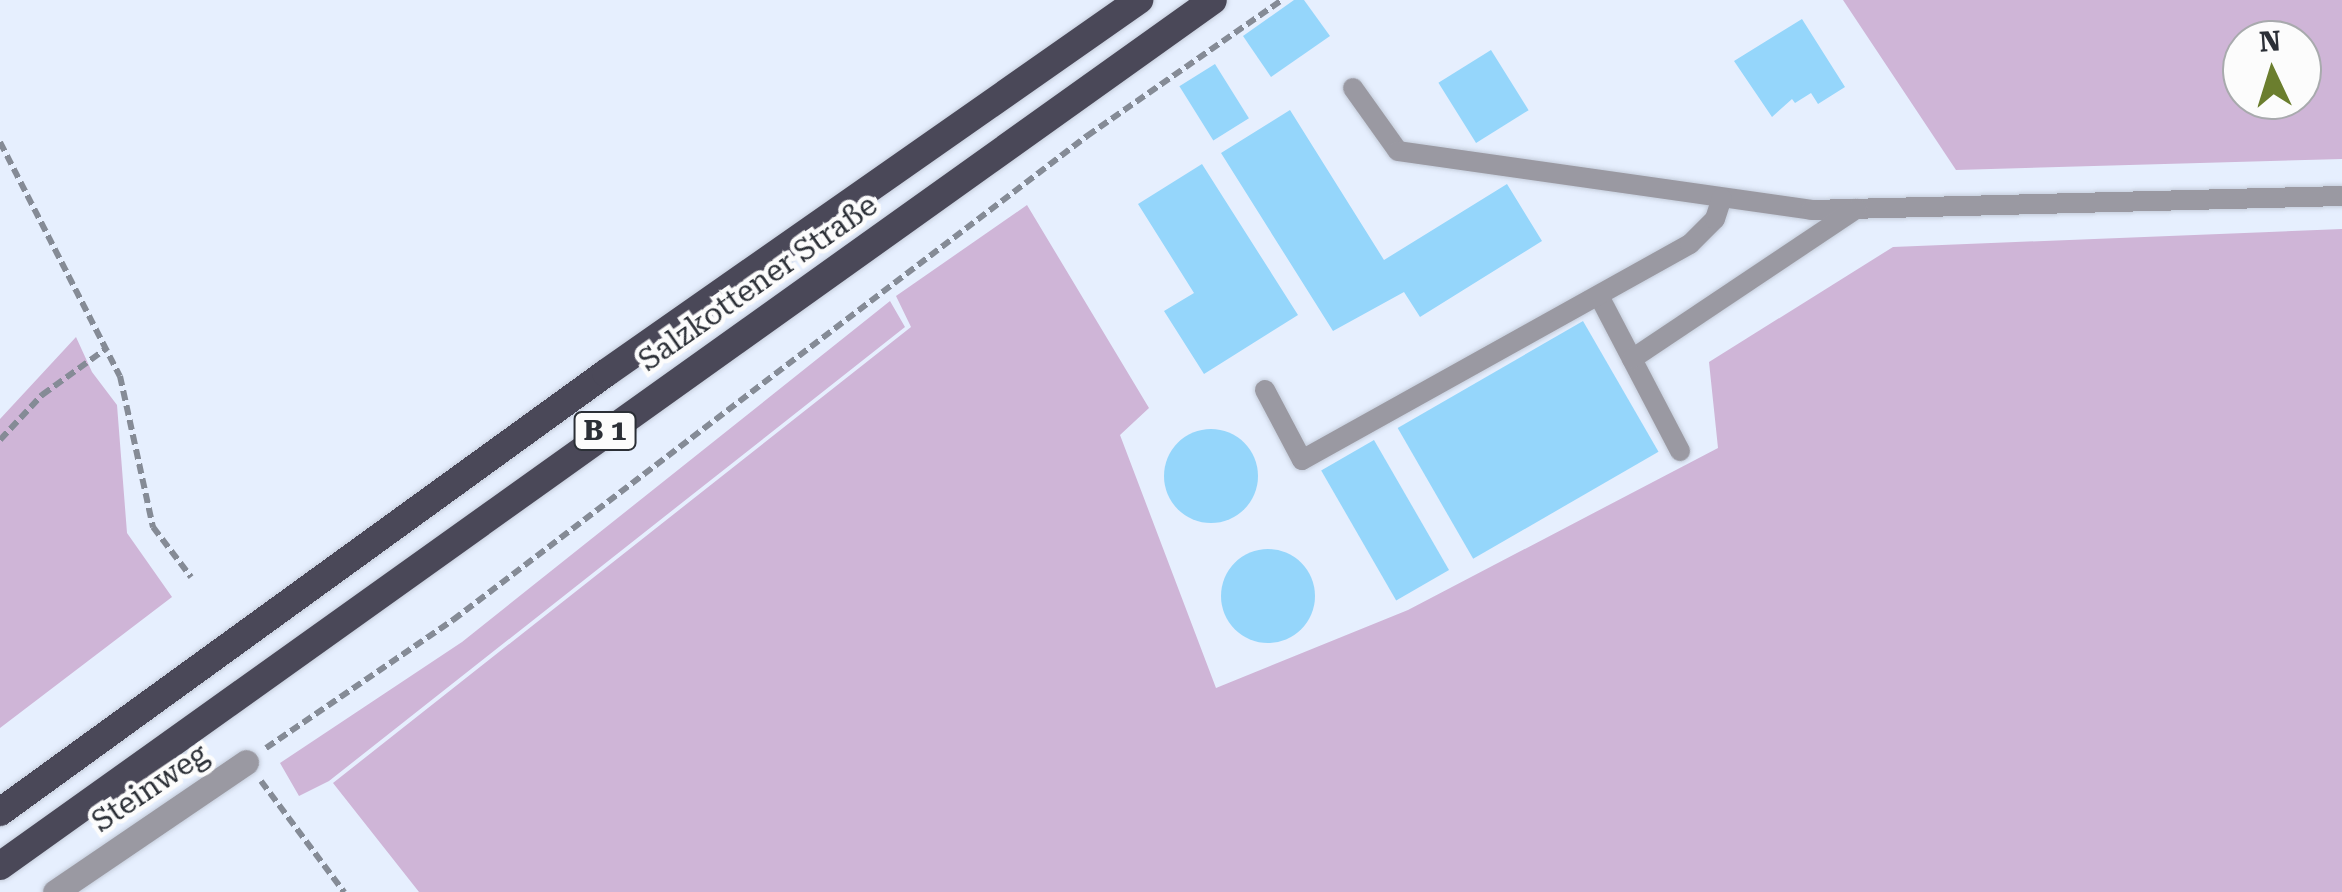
<!DOCTYPE html>
<html>
<head>
<meta charset="utf-8">
<style>
  body { margin:0 }
  #map { position:relative; width:2342px; height:892px; overflow:hidden; background:#e6effe; font-family:"Roboto Serif",serif }
  div>[style] { position:absolute }
  .green>* { inset:0; background:#cfb5d7 }
  .building>* { inset:0; background:#95d6fb; transform-origin:0 0 }
  .round { border-radius:50% }
  .path>* { height:6px; margin-top:-3px; transform-origin:0; background:repeating-linear-gradient(90deg,#858b96 0 10px,transparent 0 15px) }
  .roads { filter:drop-shadow(0 0 2px #c4ccda) drop-shadow(0 0 2px #c4ccda) }
  .service>* { height:20px; margin:-10px; padding:0 10px; transform-origin:10px; border-radius:10px; background:#9a99a2 }
  .minor>* { height:25px; margin:-12.5px; padding:0 12.5px; transform-origin:12.5px; border-radius:12.5px; background:#9a99a2 }
  .trunk>* { height:28px; margin:-14px; padding:0 14px; transform-origin:14px; border-radius:14px; background:#4a4858 }
  span { translate:-50% -50%; white-space:nowrap; text-align:center; line-height:1.15; -webkit-text-stroke:9px #fcfcfc; paint-order:stroke }
  .shield-label span { padding:2px 8px; background:#fcfcfc; border:2px solid; border-radius:8px; -webkit-text-stroke-width:0 }
  .shield-label { font-size:28px; color:#2b2f36; font-weight:700 }
  .street-label { font-size:30px; color:#2b2f36 }
  .north { position:absolute; left:2222px; top:20px; width:100px; height:100px; box-sizing:border-box; background:#fcfcfc; border:2px solid #a8aaad; border-radius:50%; rotate:356deg; font-size:28px; font-weight:700; line-height:40px; text-align:center; color:#2b2f36 }
  .north::after { content:''; display:block; margin:auto; width:35px; height:45px; background:#6b7e2e; clip-path:polygon(50% 0,100% 100%,50% 72%,0 100%) }
</style>
</head>
<body>
<div id="map">
  <div class="green">
    <i style="clip-path:polygon(evenodd,1843px 0,2342px 0,2342px 159px,1956px 170px,1843px 0,2242px 40px,2302px 40px,2302px 100px,2242px 100px,2242px 40px)"></i>
    <i style="clip-path:polygon(1027px 205px,1149px 408px,1120px 435px,1216px 688px,1408px 610px,1718px 448px,1709px 362px,1893px 247px,2342px 229px,2342px 892px,419px 892px,333px 783px,911px 327px,896px 296px)"></i>
    <i style="clip-path:polygon(890px 301px,905px 327px,329px 781px,299px 796px,280px 763px,462px 642px)"></i>
    <i style="clip-path:polygon(76px 337px,92px 372px,117px 405px,127px 533px,172px 597px,0 728px,0 419px)"></i>
  </div>
  <div class="building">
    <i style="clip-path:polygon(1294px 0,1304px 0,1330px 36px,1271px 77px,1243px 36px)"></i>
    <i style="clip-path:polygon(1802px 19px,1845px 87px,1818px 104px,1811px 93px,1795px 103px,1792px 99px,1772px 117px,1734px 61px)"></i>
    <i style="left:1491px;top:50px;width:71px;height:62px;rotate:58deg"></i>
    <i style="left:1215px;top:64px;width:64px;height:42px;rotate:58deg"></i>
    <i style="clip-path:polygon(1290px 110px,1384px 260px,1507px 184px,1542px 241px,1420px 317px,1404px 292px,1333px 331px,1221px 153px)"></i>
    <i style="clip-path:polygon(1202px 164px,1298px 315px,1204px 374px,1164px 311px,1194px 293px,1138px 204px)"></i>
    <i style="left:1583px;top:321px;width:151px;height:214px;rotate:60deg"></i>
    <i class="round" style="left:1164px;top:429px;width:94px;height:94px"></i>
    <i style="left:1374px;top:440px;width:150px;height:61px;rotate:60deg"></i>
    <i class="round" style="left:1221px;top:549px;width:94px;height:94px"></i>
  </div>
  <div class="path">
    <i style="left:0;top:142px;width:263px;rotate:62.9deg"></i>
    <i style="left:120px;top:376px;width:155px;rotate:77.7deg"></i>
    <i style="left:153px;top:527px;width:63px;rotate:52.8deg"></i>
    <i style="left:0;top:440px;width:62px;rotate:-47deg"></i>
    <i style="left:42px;top:395px;width:80px;rotate:-35.9deg"></i>
    <i style="left:266px;top:748px;width:227px;rotate:-34.4deg"></i>
    <i style="left:453px;top:620px;width:798px;rotate:-37.36deg"></i>
    <i style="left:1087px;top:136px;width:238px;rotate:-34.9deg"></i>
    <i style="left:261px;top:781px;width:139px;rotate:53.2deg"></i>
  </div>
  <div class="roads">
    <div class="service">
      <i style="left:1353px;top:88px;width:77px;rotate:54.5deg"></i>
      <i style="left:1398px;top:151px;width:417px;rotate:8.1deg"></i>
      <i style="left:1811px;top:210px;width:531px;rotate:-1.51deg"></i>
      <i style="left:1599px;top:296px;width:175px;rotate:62.4deg"></i>
      <i style="left:1632px;top:359px;width:270px;rotate:-33.8deg"></i>
      <i style="left:1265px;top:390px;width:79px;rotate:62.1deg"></i>
      <i style="left:1302px;top:460px;width:444px;rotate:-29.1deg"></i>
      <i style="left:1690px;top:244px;width:35px;rotate:-45deg"></i>
      <i style="left:1715px;top:219px;width:22px;rotate:-72deg"></i>
    </div>
    <div class="minor">
      <i style="left:55px;top:892px;width:231px;rotate:-34.2deg"></i>
    </div>
    <div class="trunk">
      <i style="left:0;top:812px;width:748px;rotate:-35.92deg"></i>
      <i style="left:606px;top:373px;width:651px;rotate:-34.98deg"></i>
      <i style="left:0;top:866px;width:1490px;rotate:-35.52deg"></i>
    </div>
  </div>
  <div class="shield-label">
    <span style="left:605px;top:431px">B 1</span>
  </div>
  <div class="street-label">
    <span style="left:758px;top:283px;rotate:-35deg">Salzkottener Straße</span>
    <span style="left:150px;top:788px;rotate:-34deg">Steinweg</span>
  </div>
  <div class="north">N</div>
</div>
</body>
</html>
